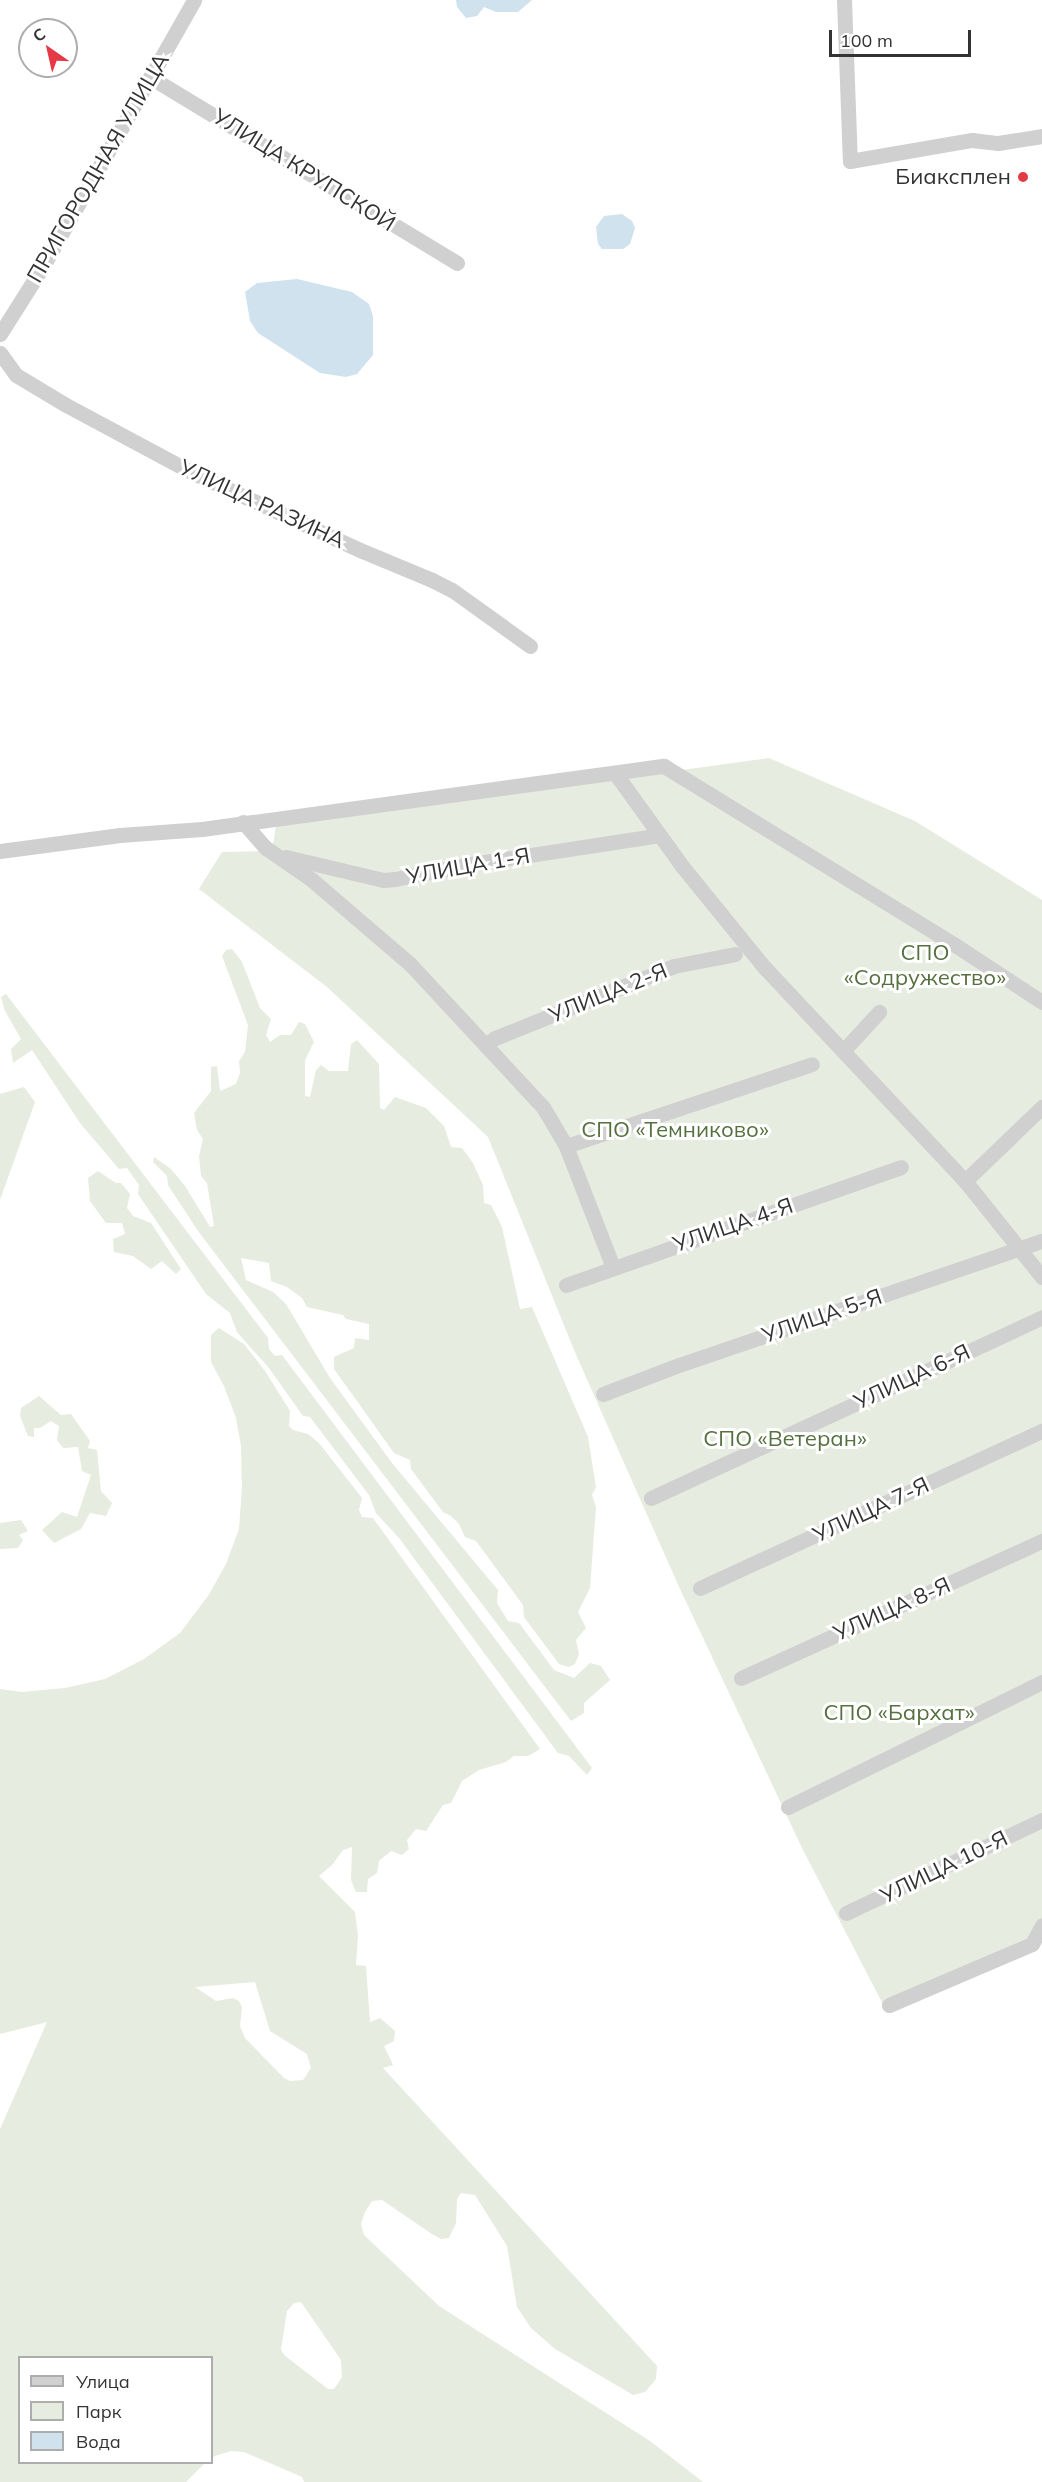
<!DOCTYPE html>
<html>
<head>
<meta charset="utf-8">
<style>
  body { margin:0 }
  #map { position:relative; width:1042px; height:2482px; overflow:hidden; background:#fff; font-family:Mulish,sans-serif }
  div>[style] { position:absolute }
  .green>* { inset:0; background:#e6ecdf }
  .water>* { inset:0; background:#cfe2ee }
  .minor>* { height:15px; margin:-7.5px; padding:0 7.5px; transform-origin:7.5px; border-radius:7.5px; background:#d0d0d0 }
  .dots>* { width:16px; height:16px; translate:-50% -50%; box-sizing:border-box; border:3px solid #fff; border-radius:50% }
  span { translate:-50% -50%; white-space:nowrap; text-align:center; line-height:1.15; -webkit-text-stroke:6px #fff; paint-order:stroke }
  .street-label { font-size:22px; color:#333 }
  .poi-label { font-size:22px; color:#333 }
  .right { translate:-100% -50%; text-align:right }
  .park-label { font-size:22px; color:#56703f }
  .legend { position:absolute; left:18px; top:2356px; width:195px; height:108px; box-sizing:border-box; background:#fff; border:2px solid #adadad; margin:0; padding:8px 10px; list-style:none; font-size:18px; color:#333 }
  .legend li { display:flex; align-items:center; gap:12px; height:30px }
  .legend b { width:30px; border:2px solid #adadad }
  .north { position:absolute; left:18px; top:18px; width:60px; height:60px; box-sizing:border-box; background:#fff; border:2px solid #adadad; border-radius:50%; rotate:326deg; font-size:16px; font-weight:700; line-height:24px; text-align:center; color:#333 }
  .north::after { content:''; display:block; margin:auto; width:21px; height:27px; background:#e63946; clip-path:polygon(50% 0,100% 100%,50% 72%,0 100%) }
  .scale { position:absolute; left:829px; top:30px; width:142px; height:27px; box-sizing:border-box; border:3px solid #333; border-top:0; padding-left:8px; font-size:18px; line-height:21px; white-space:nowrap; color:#333; -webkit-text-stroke:4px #fff; paint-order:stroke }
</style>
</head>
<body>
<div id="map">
  <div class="green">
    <i style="clip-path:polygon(769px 758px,915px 821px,1042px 900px,1042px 1934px,1030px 1951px,887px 2012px,803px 1850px,680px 1589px,574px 1350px,488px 1137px,327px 987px,199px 889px,222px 852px,272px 851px,276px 826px)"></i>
    <i style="clip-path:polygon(232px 949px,242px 962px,260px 1008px,271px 1019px,266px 1035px,270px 1042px,280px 1035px,291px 1035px,299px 1022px,305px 1024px,314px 1042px,305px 1060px,305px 1096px,310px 1097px,316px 1070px,321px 1065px,329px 1071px,348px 1071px,351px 1044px,357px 1040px,379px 1064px,380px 1108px,384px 1110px,395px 1097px,426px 1108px,444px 1126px,451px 1147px,462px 1148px,473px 1163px,483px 1185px,484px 1203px,491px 1205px,502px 1227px,520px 1309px,532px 1307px,588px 1437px,596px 1487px,592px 1495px,596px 1507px,590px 1588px,578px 1612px,586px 1628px,576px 1640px,579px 1654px,575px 1664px,569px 1667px,559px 1664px,524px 1617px,523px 1605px,476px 1541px,465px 1537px,459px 1524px,451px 1516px,443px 1512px,411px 1469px,410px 1460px,394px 1453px,334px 1369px,334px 1357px,354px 1348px,355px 1338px,369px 1340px,369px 1324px,346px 1319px,343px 1315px,307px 1307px,302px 1298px,287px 1287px,271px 1281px,269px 1263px,241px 1258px,246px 1280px,273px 1292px,286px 1304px,330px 1378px,392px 1463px,498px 1590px,497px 1603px,508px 1621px,519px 1623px,554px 1670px,574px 1678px,590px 1663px,601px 1666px,610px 1680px,584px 1703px,584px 1713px,571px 1721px,198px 1231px,168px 1185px,167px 1176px,153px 1162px,154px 1157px,171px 1169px,185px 1186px,210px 1227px,214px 1226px,207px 1183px,201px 1176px,199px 1156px,203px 1139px,197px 1130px,194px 1113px,211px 1091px,211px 1067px,217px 1066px,220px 1091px,236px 1084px,240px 1073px,239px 1061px,245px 1052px,248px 1025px,222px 956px,226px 950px)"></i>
    <i style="clip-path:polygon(6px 994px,268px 1338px,269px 1349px,275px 1356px,282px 1355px,592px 1768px,587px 1775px,569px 1756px,558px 1753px,399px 1538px,376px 1513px,369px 1495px,310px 1417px,303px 1416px,269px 1368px,237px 1332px,230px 1313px,206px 1294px,138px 1194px,139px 1185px,127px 1168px,119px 1169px,80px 1123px,32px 1050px,13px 1063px,11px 1049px,21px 1039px,5px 1011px,1px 997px)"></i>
    <i style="clip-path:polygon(24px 1087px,35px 1102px,0 1200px,0 1094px)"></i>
    <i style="clip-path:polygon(98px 1171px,116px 1183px,121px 1183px,130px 1194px,127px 1208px,133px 1216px,151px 1223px,181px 1269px,176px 1274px,162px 1261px,151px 1269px,133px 1256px,114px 1252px,113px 1239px,125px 1234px,122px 1223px,106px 1223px,90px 1201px,88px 1178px)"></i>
    <i style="clip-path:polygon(evenodd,219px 1328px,244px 1344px,265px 1371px,290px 1411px,289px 1426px,293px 1430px,308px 1434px,319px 1443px,362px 1498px,359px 1510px,362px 1517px,373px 1518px,540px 1749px,528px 1756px,514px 1756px,506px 1762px,479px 1770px,462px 1781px,451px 1803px,443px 1805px,426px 1831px,416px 1829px,407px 1840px,409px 1849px,402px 1855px,391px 1851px,379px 1861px,377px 1873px,368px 1879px,367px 1892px,356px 1892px,351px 1880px,352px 1847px,343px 1850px,332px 1865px,319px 1876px,355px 1912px,358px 1936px,356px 1965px,366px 1966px,370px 2022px,380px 2018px,395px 2031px,394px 2041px,384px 2046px,393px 2065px,383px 2068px,657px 2366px,656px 2379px,645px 2392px,633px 2395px,555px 2349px,531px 2328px,517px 2307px,507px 2246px,475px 2195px,461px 2193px,457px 2199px,456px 2223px,449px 2238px,441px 2239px,432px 2234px,382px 2200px,372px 2201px,365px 2212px,361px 2224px,364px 2235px,439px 2306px,650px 2441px,703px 2482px,304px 2482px,302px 2477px,244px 2452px,231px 2451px,212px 2457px,212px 2358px,20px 2358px,20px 2462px,205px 2463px,186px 2482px,0 2482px,0 2129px,47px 2022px,0 2034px,0 1689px,22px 1692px,65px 1688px,105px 1679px,144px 1659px,180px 1633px,208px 1596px,226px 1564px,239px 1529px,242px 1487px,241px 1446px,236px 1418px,224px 1386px,211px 1362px,211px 1335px,219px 1328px,255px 1982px,270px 2031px,307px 2054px,311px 2068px,303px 2080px,290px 2081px,284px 2078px,245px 2038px,240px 2026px,242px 2007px,239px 2001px,233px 1998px,216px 2001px,195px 1987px,255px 1982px,219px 1328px,301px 2302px,341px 2360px,342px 2377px,334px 2389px,328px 2389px,284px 2355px,281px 2349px,287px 2311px,294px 2303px,301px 2302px)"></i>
    <i style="clip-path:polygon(39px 1396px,61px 1415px,71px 1414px,90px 1441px,88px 1448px,97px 1450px,101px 1491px,112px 1503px,106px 1516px,90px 1513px,81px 1529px,54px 1543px,42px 1530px,62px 1512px,77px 1517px,91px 1475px,82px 1471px,78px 1447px,63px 1448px,57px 1440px,59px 1426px,51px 1421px,40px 1428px,34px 1428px,34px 1437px,28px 1436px,20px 1416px,21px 1408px)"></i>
    <i style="clip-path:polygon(21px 1520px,28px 1531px,19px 1535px,23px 1540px,18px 1548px,0 1549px,0 1523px)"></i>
  </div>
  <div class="water">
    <i style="clip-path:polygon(456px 0,532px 0,518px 12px,496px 12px,484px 7px,477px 16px,466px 18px,457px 7px)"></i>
    <i style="clip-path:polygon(622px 214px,632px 221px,635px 228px,630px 244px,623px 249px,602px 249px,598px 244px,596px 227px,604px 216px)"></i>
    <i style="clip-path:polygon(297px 279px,352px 292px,369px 304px,373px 316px,373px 355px,357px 374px,346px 377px,320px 373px,258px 333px,250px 321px,245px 292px,257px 283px)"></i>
  </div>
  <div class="minor">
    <i style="left:844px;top:0;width:161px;rotate:87.9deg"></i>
    <i style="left:850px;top:161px;width:124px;rotate:-9.8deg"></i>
    <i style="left:972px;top:140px;width:26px;rotate:7deg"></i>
    <i style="left:998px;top:143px;width:45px;rotate:-9deg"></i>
    <i style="left:150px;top:77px;width:359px;rotate:31.2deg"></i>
    <i style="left:0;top:334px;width:80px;rotate:-57.7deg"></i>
    <i style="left:43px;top:266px;width:306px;rotate:-60.4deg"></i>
    <i style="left:0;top:353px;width:27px;rotate:54deg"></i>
    <i style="left:16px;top:375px;width:58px;rotate:31deg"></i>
    <i style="left:66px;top:405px;width:140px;rotate:28.2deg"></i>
    <i style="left:189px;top:471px;width:188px;rotate:24.8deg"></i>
    <i style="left:360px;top:550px;width:78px;rotate:22.6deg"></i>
    <i style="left:432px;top:580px;width:22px;rotate:27deg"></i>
    <i style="left:452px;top:590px;width:96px;rotate:35.7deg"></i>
    <i style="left:615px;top:773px;width:115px;rotate:54.2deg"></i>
    <i style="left:682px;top:866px;width:132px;rotate:50.9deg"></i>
    <i style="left:765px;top:968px;width:292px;rotate:46.8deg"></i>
    <i style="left:965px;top:1181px;width:123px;rotate:51.3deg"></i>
    <i style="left:243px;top:822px;width:35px;rotate:49deg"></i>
    <i style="left:266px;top:848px;width:56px;rotate:34.8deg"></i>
    <i style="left:312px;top:880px;width:129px;rotate:40.6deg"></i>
    <i style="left:410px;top:964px;width:195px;rotate:47.1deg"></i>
    <i style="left:543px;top:1107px;width:45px;rotate:59.5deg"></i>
    <i style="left:566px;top:1146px;width:130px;rotate:68.8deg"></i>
    <i style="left:0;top:851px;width:121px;rotate:-7.6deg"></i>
    <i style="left:120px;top:835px;width:82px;rotate:-4.2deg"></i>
    <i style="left:202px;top:829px;width:466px;rotate:-7.8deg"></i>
    <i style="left:664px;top:766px;width:342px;rotate:31.6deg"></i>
    <i style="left:955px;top:945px;width:104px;rotate:33.2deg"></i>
    <i style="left:286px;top:857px;width:100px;rotate:13.3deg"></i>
    <i style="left:383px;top:880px;width:12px;rotate:-5deg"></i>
    <i style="left:395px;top:879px;width:71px;rotate:-11.3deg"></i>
    <i style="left:465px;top:865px;width:197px;rotate:-8.7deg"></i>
    <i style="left:485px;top:1045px;width:12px;rotate:-35deg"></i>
    <i style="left:495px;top:1038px;width:193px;rotate:-21.9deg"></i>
    <i style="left:674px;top:966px;width:62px;rotate:-11.1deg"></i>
    <i style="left:844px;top:1050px;width:52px;rotate:-47.4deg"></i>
    <i style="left:566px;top:1146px;width:259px;rotate:-18.4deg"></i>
    <i style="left:965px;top:1181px;width:107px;rotate:-43.9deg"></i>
    <i style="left:566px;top:1285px;width:355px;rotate:-19.4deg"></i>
    <i style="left:603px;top:1394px;width:81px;rotate:-20.9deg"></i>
    <i style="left:679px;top:1365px;width:384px;rotate:-18.9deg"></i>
    <i style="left:651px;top:1498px;width:431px;rotate:-24.8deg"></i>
    <i style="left:700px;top:1588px;width:376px;rotate:-24.7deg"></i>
    <i style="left:741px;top:1678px;width:331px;rotate:-24.5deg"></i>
    <i style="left:788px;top:1807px;width:283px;rotate:-26.2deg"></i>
    <i style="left:846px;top:1913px;width:217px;rotate:-25.4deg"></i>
    <i style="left:889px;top:2005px;width:155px;rotate:-23.1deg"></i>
    <i style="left:1032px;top:1944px;width:21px;rotate:-62deg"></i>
  </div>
  <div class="dots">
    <i style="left:1023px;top:177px;background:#e63946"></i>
  </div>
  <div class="street-label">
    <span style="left:98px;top:168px;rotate:-60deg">ПРИГОРОДНАЯ УЛИЦА</span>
    <span style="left:304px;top:170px;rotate:32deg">УЛИЦА КРУПСКОЙ</span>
    <span style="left:262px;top:504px;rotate:25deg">УЛИЦА РАЗИНА</span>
    <span style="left:468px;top:866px;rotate:-10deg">УЛИЦА 1-Я</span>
    <span style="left:608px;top:993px;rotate:-22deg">УЛИЦА 2-Я</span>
    <span style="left:733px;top:1225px;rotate:-19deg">УЛИЦА 4-Я</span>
    <span style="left:822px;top:1316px;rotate:-19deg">УЛИЦА 5-Я</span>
    <span style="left:912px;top:1377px;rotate:-25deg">УЛИЦА 6-Я</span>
    <span style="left:871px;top:1510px;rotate:-25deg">УЛИЦА 7-Я</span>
    <span style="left:892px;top:1609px;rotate:-24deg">УЛИЦА 8-Я</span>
    <span style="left:944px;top:1867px;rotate:-26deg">УЛИЦА 10-Я</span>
  </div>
  <div class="poi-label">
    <span class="right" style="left:1011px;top:177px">Биаксплен</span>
  </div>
  <div class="park-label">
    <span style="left:925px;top:965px">СПО<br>«Содружество»</span>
    <span style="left:675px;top:1130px">СПО «Темниково»</span>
    <span style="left:785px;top:1439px">СПО «Ветеран»</span>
    <span style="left:899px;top:1713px">СПО «Бархат»</span>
  </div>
  <ul class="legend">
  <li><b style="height:8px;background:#d0d0d0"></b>Улица</li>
  <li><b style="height:16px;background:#e6ecdf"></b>Парк</li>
  <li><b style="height:16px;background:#cfe2ee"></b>Вода</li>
  </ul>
  <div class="north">С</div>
  <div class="scale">100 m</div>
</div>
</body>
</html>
